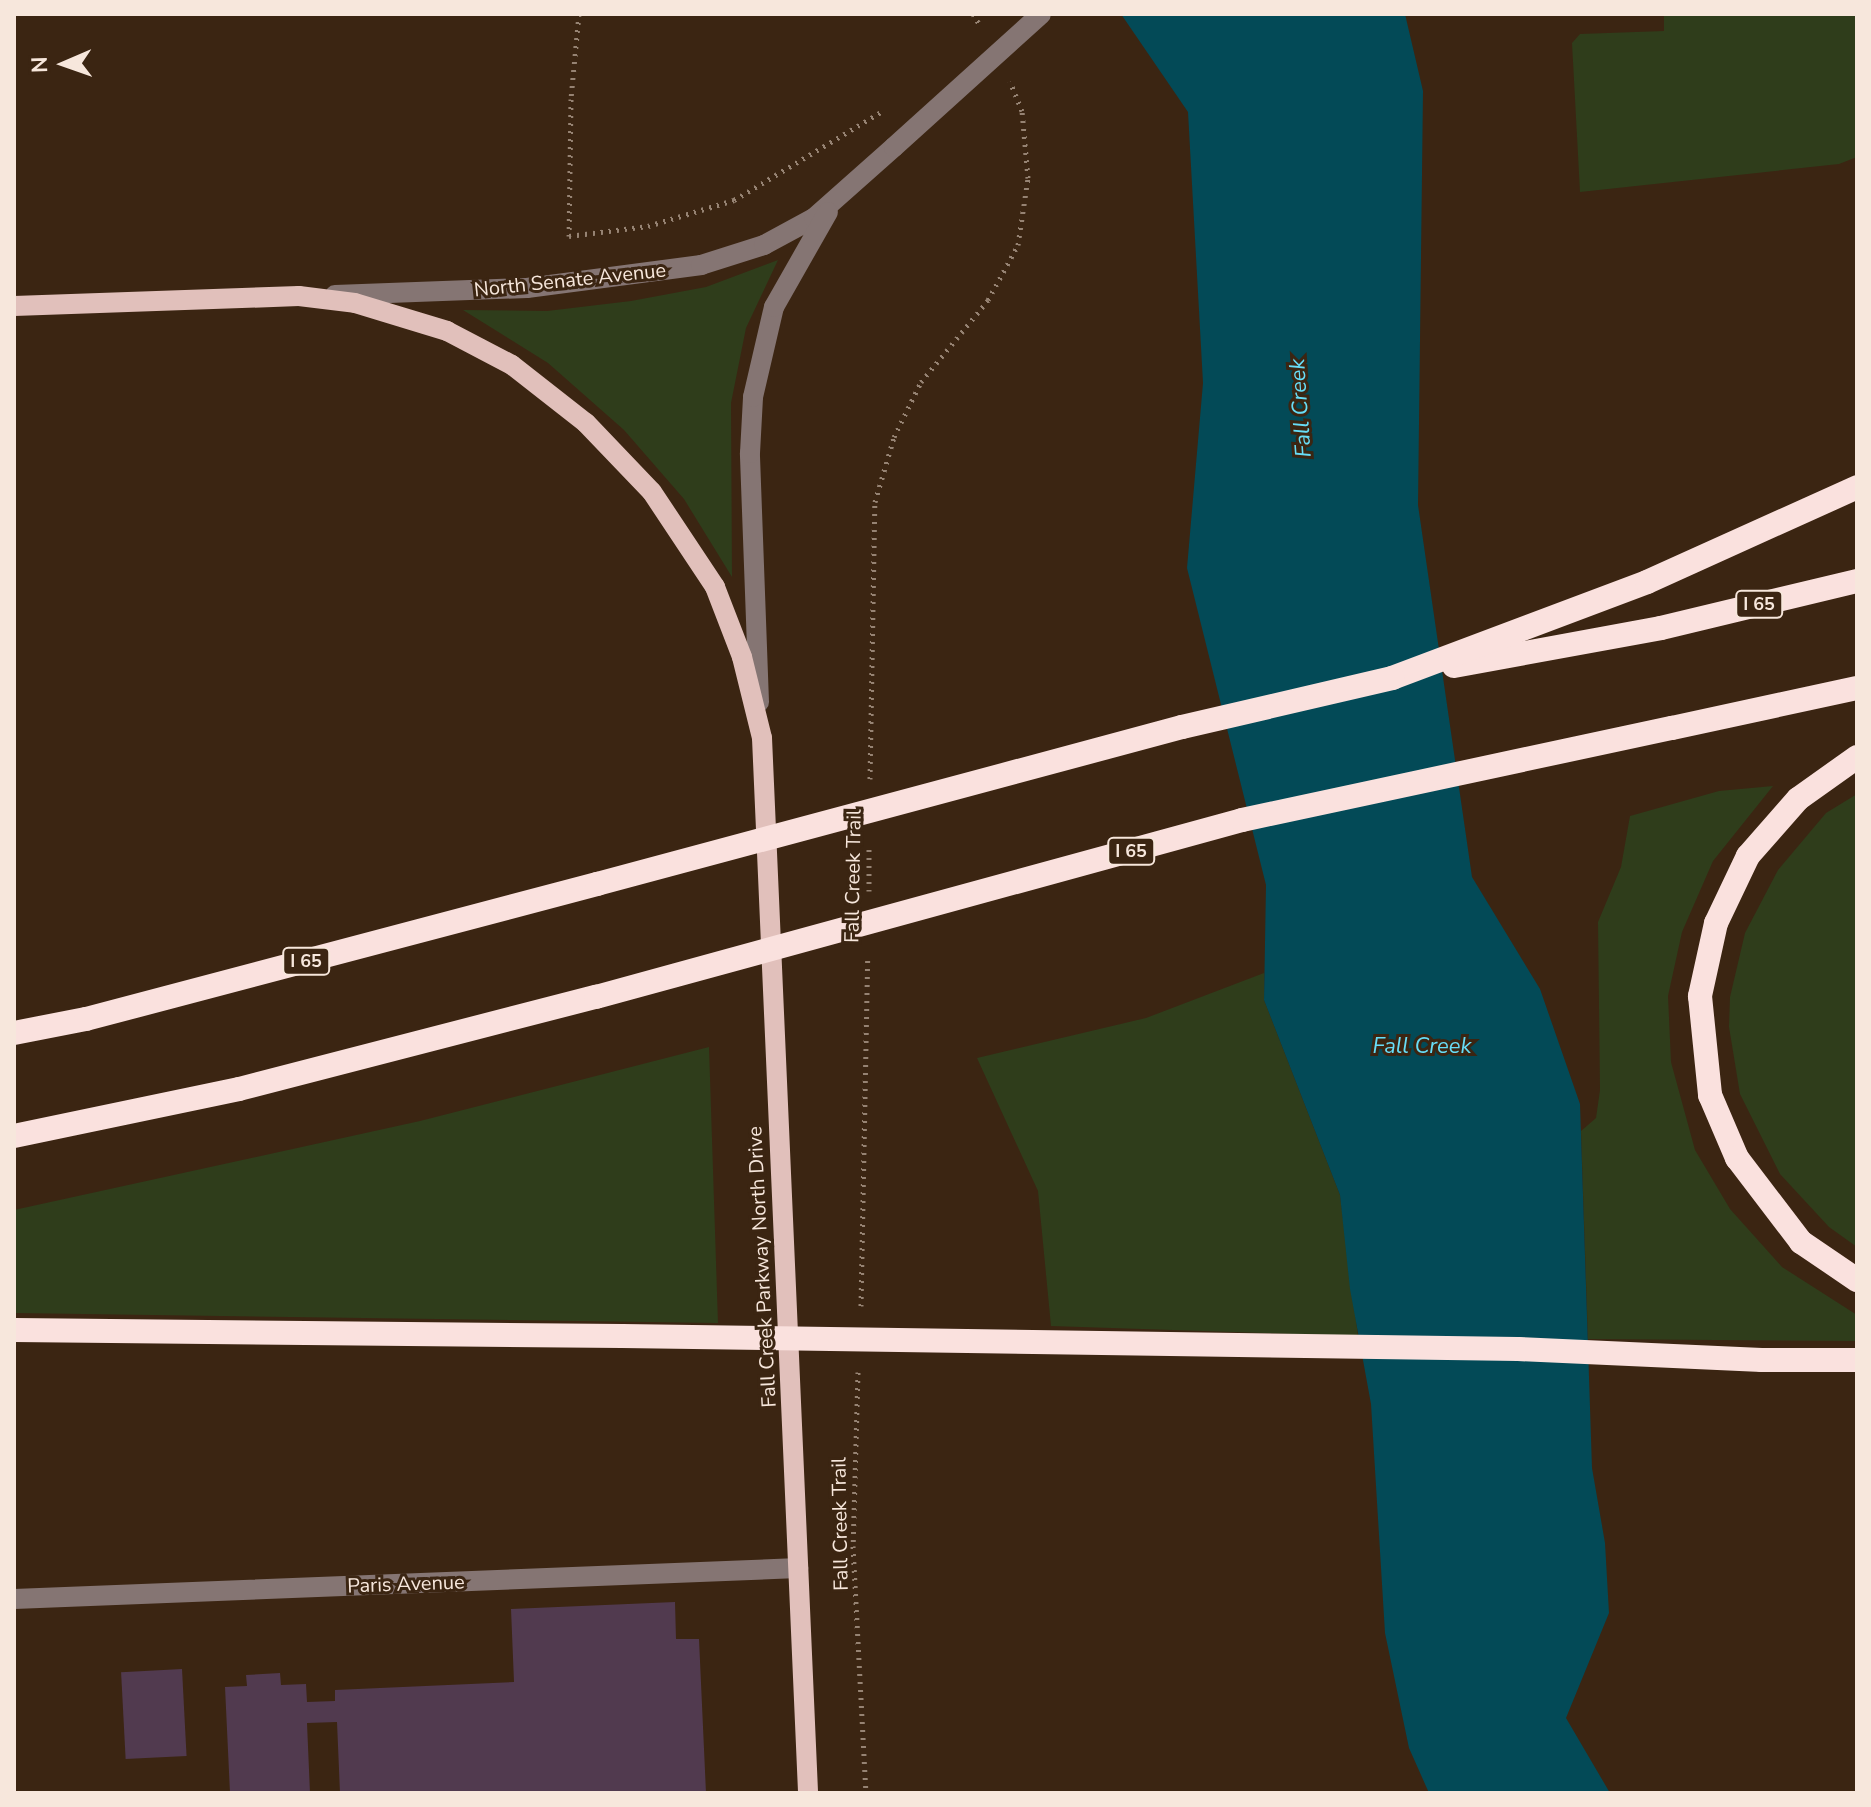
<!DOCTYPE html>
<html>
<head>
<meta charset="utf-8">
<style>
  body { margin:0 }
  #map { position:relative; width:1871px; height:1807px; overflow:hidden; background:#3b2512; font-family:"Nunito Sans",sans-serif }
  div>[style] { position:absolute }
  .green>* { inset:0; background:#2f3d1b }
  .water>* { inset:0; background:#034a57 }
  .building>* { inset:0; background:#513a4f; transform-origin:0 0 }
  .path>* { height:5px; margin-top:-2.5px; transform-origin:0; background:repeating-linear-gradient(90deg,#968373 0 2px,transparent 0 8px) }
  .minor>* { height:20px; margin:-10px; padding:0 10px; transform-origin:10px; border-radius:10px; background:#857573 }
  .major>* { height:20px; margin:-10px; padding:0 10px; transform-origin:10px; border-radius:10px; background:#e1c0bb }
  .highway>* { height:24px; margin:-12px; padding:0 12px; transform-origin:12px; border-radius:12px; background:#fae1de }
  .minor-bridge>* { height:20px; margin:-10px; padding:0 10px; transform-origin:10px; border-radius:10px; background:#857573 }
  .highway-bridge>* { height:24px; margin:-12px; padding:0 12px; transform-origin:12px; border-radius:12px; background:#fae1de }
  span { translate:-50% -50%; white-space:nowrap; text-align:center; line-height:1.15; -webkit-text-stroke:6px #3b2512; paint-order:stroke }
  .shield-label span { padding:2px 6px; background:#3b2512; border:2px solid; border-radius:6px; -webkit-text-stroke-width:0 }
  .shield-label { font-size:18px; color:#f7e7dc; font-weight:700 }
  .street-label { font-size:20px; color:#f7e7dc }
  .water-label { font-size:22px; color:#67ddf7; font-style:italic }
  .frame { position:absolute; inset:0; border:16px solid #f7e7dc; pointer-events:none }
  .north { position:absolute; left:24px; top:24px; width:80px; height:80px; -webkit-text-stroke:6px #3b2512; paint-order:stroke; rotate:268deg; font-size:22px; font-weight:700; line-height:32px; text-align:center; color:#f7e7dc }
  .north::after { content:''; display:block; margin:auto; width:28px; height:36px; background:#f7e7dc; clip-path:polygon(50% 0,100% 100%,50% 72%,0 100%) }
</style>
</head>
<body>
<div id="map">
  <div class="green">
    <i style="clip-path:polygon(1664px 14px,1857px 14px,1857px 157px,1839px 164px,1580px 192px,1572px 43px,1580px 34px,1664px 31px)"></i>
    <i style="clip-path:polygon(778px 260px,746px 328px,731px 403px,732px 577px,684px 499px,624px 430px,548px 363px,463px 310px,547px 311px,631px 301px,706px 287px)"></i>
    <i style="clip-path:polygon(1773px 786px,1713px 861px,1682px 932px,1668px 996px,1671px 1062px,1695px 1150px,1730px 1209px,1782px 1267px,1857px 1315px,1857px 1341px,1588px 1339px,1581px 1131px,1596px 1118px,1600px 1090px,1598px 922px,1621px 867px,1630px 816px,1719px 791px)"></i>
    <i style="clip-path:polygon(1857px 794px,1857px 1247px,1829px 1227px,1780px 1174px,1740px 1094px,1729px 1027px,1730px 997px,1745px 933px,1778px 870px,1826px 813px)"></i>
    <i style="clip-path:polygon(1264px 973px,1264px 1000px,1340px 1195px,1358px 1336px,1051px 1326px,1038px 1191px,977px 1058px,1146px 1018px)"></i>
    <i style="clip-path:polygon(709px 1047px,718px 1323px,14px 1313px,14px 1210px,420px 1121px)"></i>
  </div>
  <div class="water">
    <i style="clip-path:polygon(1121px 14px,1405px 14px,1423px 91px,1418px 505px,1472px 877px,1540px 989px,1580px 1104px,1592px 1468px,1605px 1543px,1609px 1613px,1566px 1718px,1610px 1793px,1429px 1793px,1409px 1748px,1385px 1633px,1371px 1404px,1350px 1289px,1340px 1195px,1264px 1000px,1266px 885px,1187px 568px,1203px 383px,1188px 112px)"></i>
  </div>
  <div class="building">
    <i style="clip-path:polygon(675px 1602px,676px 1639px,699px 1639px,706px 1793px,340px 1793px,337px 1722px,307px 1723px,310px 1793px,230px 1793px,225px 1687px,247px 1686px,246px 1675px,280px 1673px,281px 1685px,306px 1684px,307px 1702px,335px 1701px,335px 1690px,514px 1682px,511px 1609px)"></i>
    <i style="left:182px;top:1669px;width:87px;height:61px;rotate:87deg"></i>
  </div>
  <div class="path">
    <i style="left:579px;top:14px;width:85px;rotate:95.4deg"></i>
    <i style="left:571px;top:99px;width:137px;rotate:90.8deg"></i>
    <i style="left:569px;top:236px;width:80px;rotate:-7.2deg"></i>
    <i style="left:648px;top:226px;width:90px;rotate:-16.8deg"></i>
    <i style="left:734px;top:200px;width:174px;rotate:-30.9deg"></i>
    <i style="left:973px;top:14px;width:15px;rotate:58deg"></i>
    <i style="left:870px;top:779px;width:277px;rotate:-89deg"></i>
    <i style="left:875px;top:502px;width:68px;rotate:-73.7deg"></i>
    <i style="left:894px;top:437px;width:61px;rotate:-63.9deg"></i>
    <i style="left:921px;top:382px;width:106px;rotate:-50.7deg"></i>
    <i style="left:988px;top:300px;width:63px;rotate:-61.4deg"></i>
    <i style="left:1018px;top:245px;width:68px;rotate:-81.5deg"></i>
    <i style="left:1028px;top:178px;width:67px;rotate:-95.1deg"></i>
    <i style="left:1022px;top:111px;width:32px;rotate:-112deg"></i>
    <i style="left:869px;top:891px;width:46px;rotate:-90deg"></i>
    <i style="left:861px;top:1306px;width:349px;rotate:-88.9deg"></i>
    <i style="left:858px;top:1372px;width:174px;rotate:91.6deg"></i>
    <i style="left:853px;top:1546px;width:247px;rotate:87deg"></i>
  </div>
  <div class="minor">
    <i style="left:335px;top:295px;width:192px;rotate:-2.1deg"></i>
    <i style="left:527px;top:288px;width:176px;rotate:-7.5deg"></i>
    <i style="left:701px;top:265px;width:66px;rotate:-17.6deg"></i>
    <i style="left:764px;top:245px;width:57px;rotate:-28.4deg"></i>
    <i style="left:814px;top:218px;width:107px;rotate:-41.6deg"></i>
    <i style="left:759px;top:702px;width:249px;rotate:-92.1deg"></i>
    <i style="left:750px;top:453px;width:56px;rotate:-86.9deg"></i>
    <i style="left:753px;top:397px;width:92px;rotate:-76.9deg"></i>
    <i style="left:774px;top:307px;width:109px;rotate:-60.4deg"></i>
    <i style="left:14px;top:1599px;width:785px;rotate:-2.26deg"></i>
  </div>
  <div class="major">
    <i style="left:14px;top:306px;width:285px;rotate:-2deg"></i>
    <i style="left:299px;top:296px;width:56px;rotate:7.1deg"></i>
    <i style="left:355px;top:303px;width:96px;rotate:16.9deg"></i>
    <i style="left:447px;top:331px;width:73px;rotate:27.6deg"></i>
    <i style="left:512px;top:365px;width:94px;rotate:38.1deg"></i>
    <i style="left:586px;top:423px;width:95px;rotate:46.3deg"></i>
    <i style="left:652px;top:492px;width:114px;rotate:56.4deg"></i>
    <i style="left:715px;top:587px;width:75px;rotate:68.9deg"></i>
    <i style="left:742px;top:657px;width:83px;rotate:76.1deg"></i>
    <i style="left:762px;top:738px;width:1056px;rotate:87.5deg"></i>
  </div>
  <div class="highway">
    <i style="left:1454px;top:666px;width:210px;rotate:-10.4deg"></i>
    <i style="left:1661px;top:628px;width:202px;rotate:-13.5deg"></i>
    <i style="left:1392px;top:678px;width:272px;rotate:-20.6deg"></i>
    <i style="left:1647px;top:582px;width:230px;rotate:-24.3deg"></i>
    <i style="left:1672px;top:728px;width:189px;rotate:-12.2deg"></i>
    <i style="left:1857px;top:757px;width:72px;rotate:144.6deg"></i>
    <i style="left:1798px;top:799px;width:76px;rotate:131.3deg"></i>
    <i style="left:1748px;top:856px;width:74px;rotate:115.5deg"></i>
    <i style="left:1716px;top:923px;width:75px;rotate:102.4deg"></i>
    <i style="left:1700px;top:996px;width:100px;rotate:84.2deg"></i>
    <i style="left:1710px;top:1095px;width:69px;rotate:66.8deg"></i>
    <i style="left:1737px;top:1158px;width:106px;rotate:52.7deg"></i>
    <i style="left:1801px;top:1242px;width:68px;rotate:34.2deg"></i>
    <i style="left:14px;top:1033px;width:73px;rotate:-11deg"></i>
    <i style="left:86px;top:1019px;width:529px;rotate:-14.8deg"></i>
    <i style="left:14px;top:1136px;width:230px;rotate:-11.8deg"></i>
    <i style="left:239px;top:1089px;width:369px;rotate:-14.5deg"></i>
    <i style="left:14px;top:1330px;width:608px;rotate:0.57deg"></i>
    <i style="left:1762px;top:1360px;width:95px"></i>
  </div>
  <div class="minor-bridge">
    <i style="left:894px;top:147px;width:198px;rotate:-42.1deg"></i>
  </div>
  <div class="highway-bridge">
    <i style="left:597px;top:884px;width:606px;rotate:-15.02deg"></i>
    <i style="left:1182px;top:727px;width:216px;rotate:-13.1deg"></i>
    <i style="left:596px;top:997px;width:670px;rotate:-15.32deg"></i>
    <i style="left:1242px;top:820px;width:440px;rotate:-12.1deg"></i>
    <i style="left:622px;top:1336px;width:896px;rotate:0.83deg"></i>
    <i style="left:1518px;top:1349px;width:244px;rotate:2.6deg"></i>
  </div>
  <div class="shield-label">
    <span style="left:1759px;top:604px">I 65</span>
    <span style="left:1131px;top:851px">I 65</span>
    <span style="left:306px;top:961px">I 65</span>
  </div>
  <div class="street-label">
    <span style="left:570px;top:280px;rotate:-6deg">North Senate Avenue</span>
    <span style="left:853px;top:876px;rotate:-89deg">Fall Creek Trail</span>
    <span style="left:762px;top:1267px;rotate:-93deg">Fall Creek Parkway North Drive</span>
    <span style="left:840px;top:1524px;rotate:-91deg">Fall Creek Trail</span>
    <span style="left:406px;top:1584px;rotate:-2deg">Paris Avenue</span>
  </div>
  <div class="water-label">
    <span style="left:1301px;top:408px;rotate:-94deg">Fall Creek</span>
    <span style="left:1422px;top:1047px">Fall Creek</span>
  </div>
  <div class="frame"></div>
  <div class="north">N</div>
</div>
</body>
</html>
